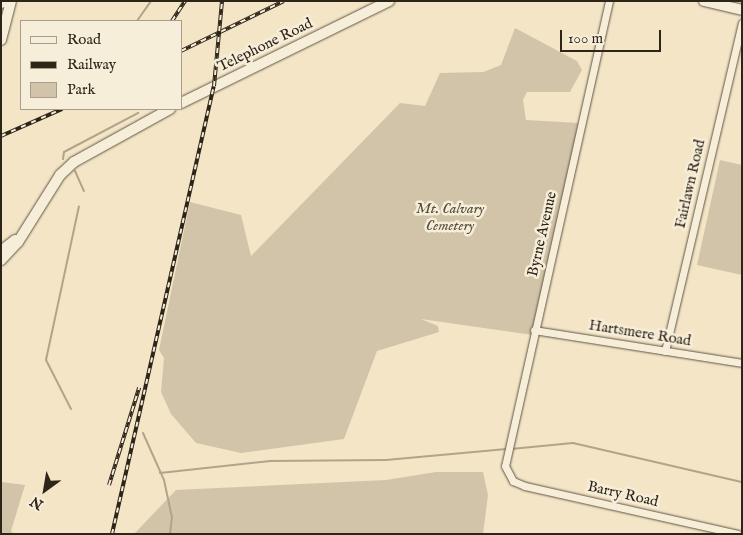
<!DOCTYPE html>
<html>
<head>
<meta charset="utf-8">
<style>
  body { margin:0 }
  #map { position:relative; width:743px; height:535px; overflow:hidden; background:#f3e5c6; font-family:"IM FELL English",serif }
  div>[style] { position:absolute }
  .green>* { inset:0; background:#d2c4a9 }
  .stream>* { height:2px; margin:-1px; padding:0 1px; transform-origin:1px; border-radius:1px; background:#b0a48b }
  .roads { filter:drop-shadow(0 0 1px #5f5544) drop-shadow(0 0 1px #5f5544) }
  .street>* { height:7px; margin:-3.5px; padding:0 3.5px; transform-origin:3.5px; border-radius:3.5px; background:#f7eeda }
  .secondary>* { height:10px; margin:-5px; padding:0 5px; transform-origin:5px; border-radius:5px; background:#f7eeda }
  .rail>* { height:4px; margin-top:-2px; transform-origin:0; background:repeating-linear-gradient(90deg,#f7eeda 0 5.5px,#2e2519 0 11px); box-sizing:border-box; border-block:1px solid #2e2519 }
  span { translate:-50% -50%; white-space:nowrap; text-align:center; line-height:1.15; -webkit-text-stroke:5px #f7eeda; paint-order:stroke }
  .street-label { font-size:15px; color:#2e2519 }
  .park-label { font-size:15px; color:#574d3d; font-style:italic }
  .frame { position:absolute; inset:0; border:2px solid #2e2519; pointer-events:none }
  .legend { position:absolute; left:20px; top:20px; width:162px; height:90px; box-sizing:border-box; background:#f7eeda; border:1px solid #a79e8d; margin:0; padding:6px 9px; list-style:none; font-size:15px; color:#2e2519 }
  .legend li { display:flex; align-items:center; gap:10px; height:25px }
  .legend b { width:25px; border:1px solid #a79e8d }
  .north { position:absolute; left:20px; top:465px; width:50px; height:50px; -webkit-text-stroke:4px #f7eeda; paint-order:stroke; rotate:212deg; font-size:14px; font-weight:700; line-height:20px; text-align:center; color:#2e2519 }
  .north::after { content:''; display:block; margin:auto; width:18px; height:22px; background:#2e2519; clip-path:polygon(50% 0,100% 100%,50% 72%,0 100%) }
  .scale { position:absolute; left:560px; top:30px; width:101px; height:22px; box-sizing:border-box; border:2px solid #2e2519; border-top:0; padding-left:6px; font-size:15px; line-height:18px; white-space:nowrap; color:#2e2519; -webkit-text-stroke:4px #f7eeda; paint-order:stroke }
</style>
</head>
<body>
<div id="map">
  <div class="green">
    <i style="clip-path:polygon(515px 28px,577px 61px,582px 70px,570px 92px,527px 92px,523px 100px,526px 120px,579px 123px,533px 335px,421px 319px,438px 326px,439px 332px,377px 351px,344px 439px,241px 453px,196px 443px,171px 414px,161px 392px,164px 358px,159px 350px,190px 202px,241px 215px,251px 256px,400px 103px,425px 106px,440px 73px,483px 72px,501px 65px)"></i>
    <i style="clip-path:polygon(720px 160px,742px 165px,742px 275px,697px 265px)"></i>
    <i style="clip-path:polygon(436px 472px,483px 472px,488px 495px,483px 534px,134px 534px,176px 490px,386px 480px)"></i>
    <i style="clip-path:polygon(1px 482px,25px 485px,11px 531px,14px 534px,1px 534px)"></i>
  </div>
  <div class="stream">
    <i style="left:137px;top:21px;width:24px;rotate:-55deg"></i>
    <i style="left:63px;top:159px;width:7px;rotate:-82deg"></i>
    <i style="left:64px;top:152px;width:84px;rotate:-27.8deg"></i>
    <i style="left:75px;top:171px;width:22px;rotate:66deg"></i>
    <i style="left:71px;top:409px;width:55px;rotate:-117deg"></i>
    <i style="left:46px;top:360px;width:157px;rotate:-77.9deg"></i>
    <i style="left:143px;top:433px;width:51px;rotate:65.9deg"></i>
    <i style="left:164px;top:480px;width:38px;rotate:78deg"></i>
    <i style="left:172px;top:517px;width:17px;rotate:97deg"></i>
    <i style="left:511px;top:449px;width:62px;rotate:-5.5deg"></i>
    <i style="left:573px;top:443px;width:173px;rotate:13deg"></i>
    <i style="left:160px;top:473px;width:111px;rotate:-6.2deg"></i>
    <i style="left:270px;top:461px;width:116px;rotate:-0.5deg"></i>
    <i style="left:386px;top:460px;width:121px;rotate:-5.2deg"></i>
  </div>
  <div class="roads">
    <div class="street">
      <i style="left:609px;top:1px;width:476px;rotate:102.6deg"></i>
      <i style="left:505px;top:466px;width:17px;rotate:62deg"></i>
      <i style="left:513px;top:481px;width:13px;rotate:23deg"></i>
      <i style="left:525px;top:486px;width:218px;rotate:12.7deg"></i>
      <i style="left:1px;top:4px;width:9px;rotate:-21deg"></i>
      <i style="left:534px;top:330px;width:211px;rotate:9deg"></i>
      <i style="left:665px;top:351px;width:337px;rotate:-76.8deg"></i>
    </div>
    <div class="secondary">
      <i style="left:704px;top:1px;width:39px;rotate:13deg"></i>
      <i style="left:1px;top:40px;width:40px;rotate:-75.6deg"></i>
      <i style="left:181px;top:103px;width:232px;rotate:-26.1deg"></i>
      <i style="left:1px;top:251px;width:18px;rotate:-38deg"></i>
      <i style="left:1px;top:260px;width:25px;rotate:-47deg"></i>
      <i style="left:18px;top:242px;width:79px;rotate:-57.9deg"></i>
      <i style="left:60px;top:175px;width:19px;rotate:-43deg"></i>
      <i style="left:74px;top:162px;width:110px;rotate:-28.9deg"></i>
    </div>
  </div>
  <div class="rail">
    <i style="left:172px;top:21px;width:24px;rotate:-57deg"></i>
    <i style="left:181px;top:51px;width:114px;rotate:-25.9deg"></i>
    <i style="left:1px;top:136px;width:67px;rotate:-23.9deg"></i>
    <i style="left:109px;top:485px;width:102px;rotate:-72.8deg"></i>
    <i style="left:112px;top:534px;width:459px;rotate:-77.2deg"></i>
    <i style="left:214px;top:86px;width:85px;rotate:-84.6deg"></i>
  </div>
  <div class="street-label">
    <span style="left:265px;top:45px;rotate:-26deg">Telephone Road</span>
    <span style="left:690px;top:184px;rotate:-77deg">Fairlawn Road</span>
    <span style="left:542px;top:234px;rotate:-77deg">Byrne Avenue</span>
    <span style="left:640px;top:333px;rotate:9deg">Hartsmere Road</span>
    <span style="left:623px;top:494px;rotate:13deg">Barry Road</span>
  </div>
  <div class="park-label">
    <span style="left:450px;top:217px">Mt. Calvary<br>Cemetery</span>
  </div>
  <div class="frame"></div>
  <ul class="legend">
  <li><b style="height:6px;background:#f7eeda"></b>Road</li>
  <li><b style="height:6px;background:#2e2519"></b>Railway</li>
  <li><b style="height:14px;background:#d2c4a9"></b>Park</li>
  </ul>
  <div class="north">N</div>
  <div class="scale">100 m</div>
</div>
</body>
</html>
